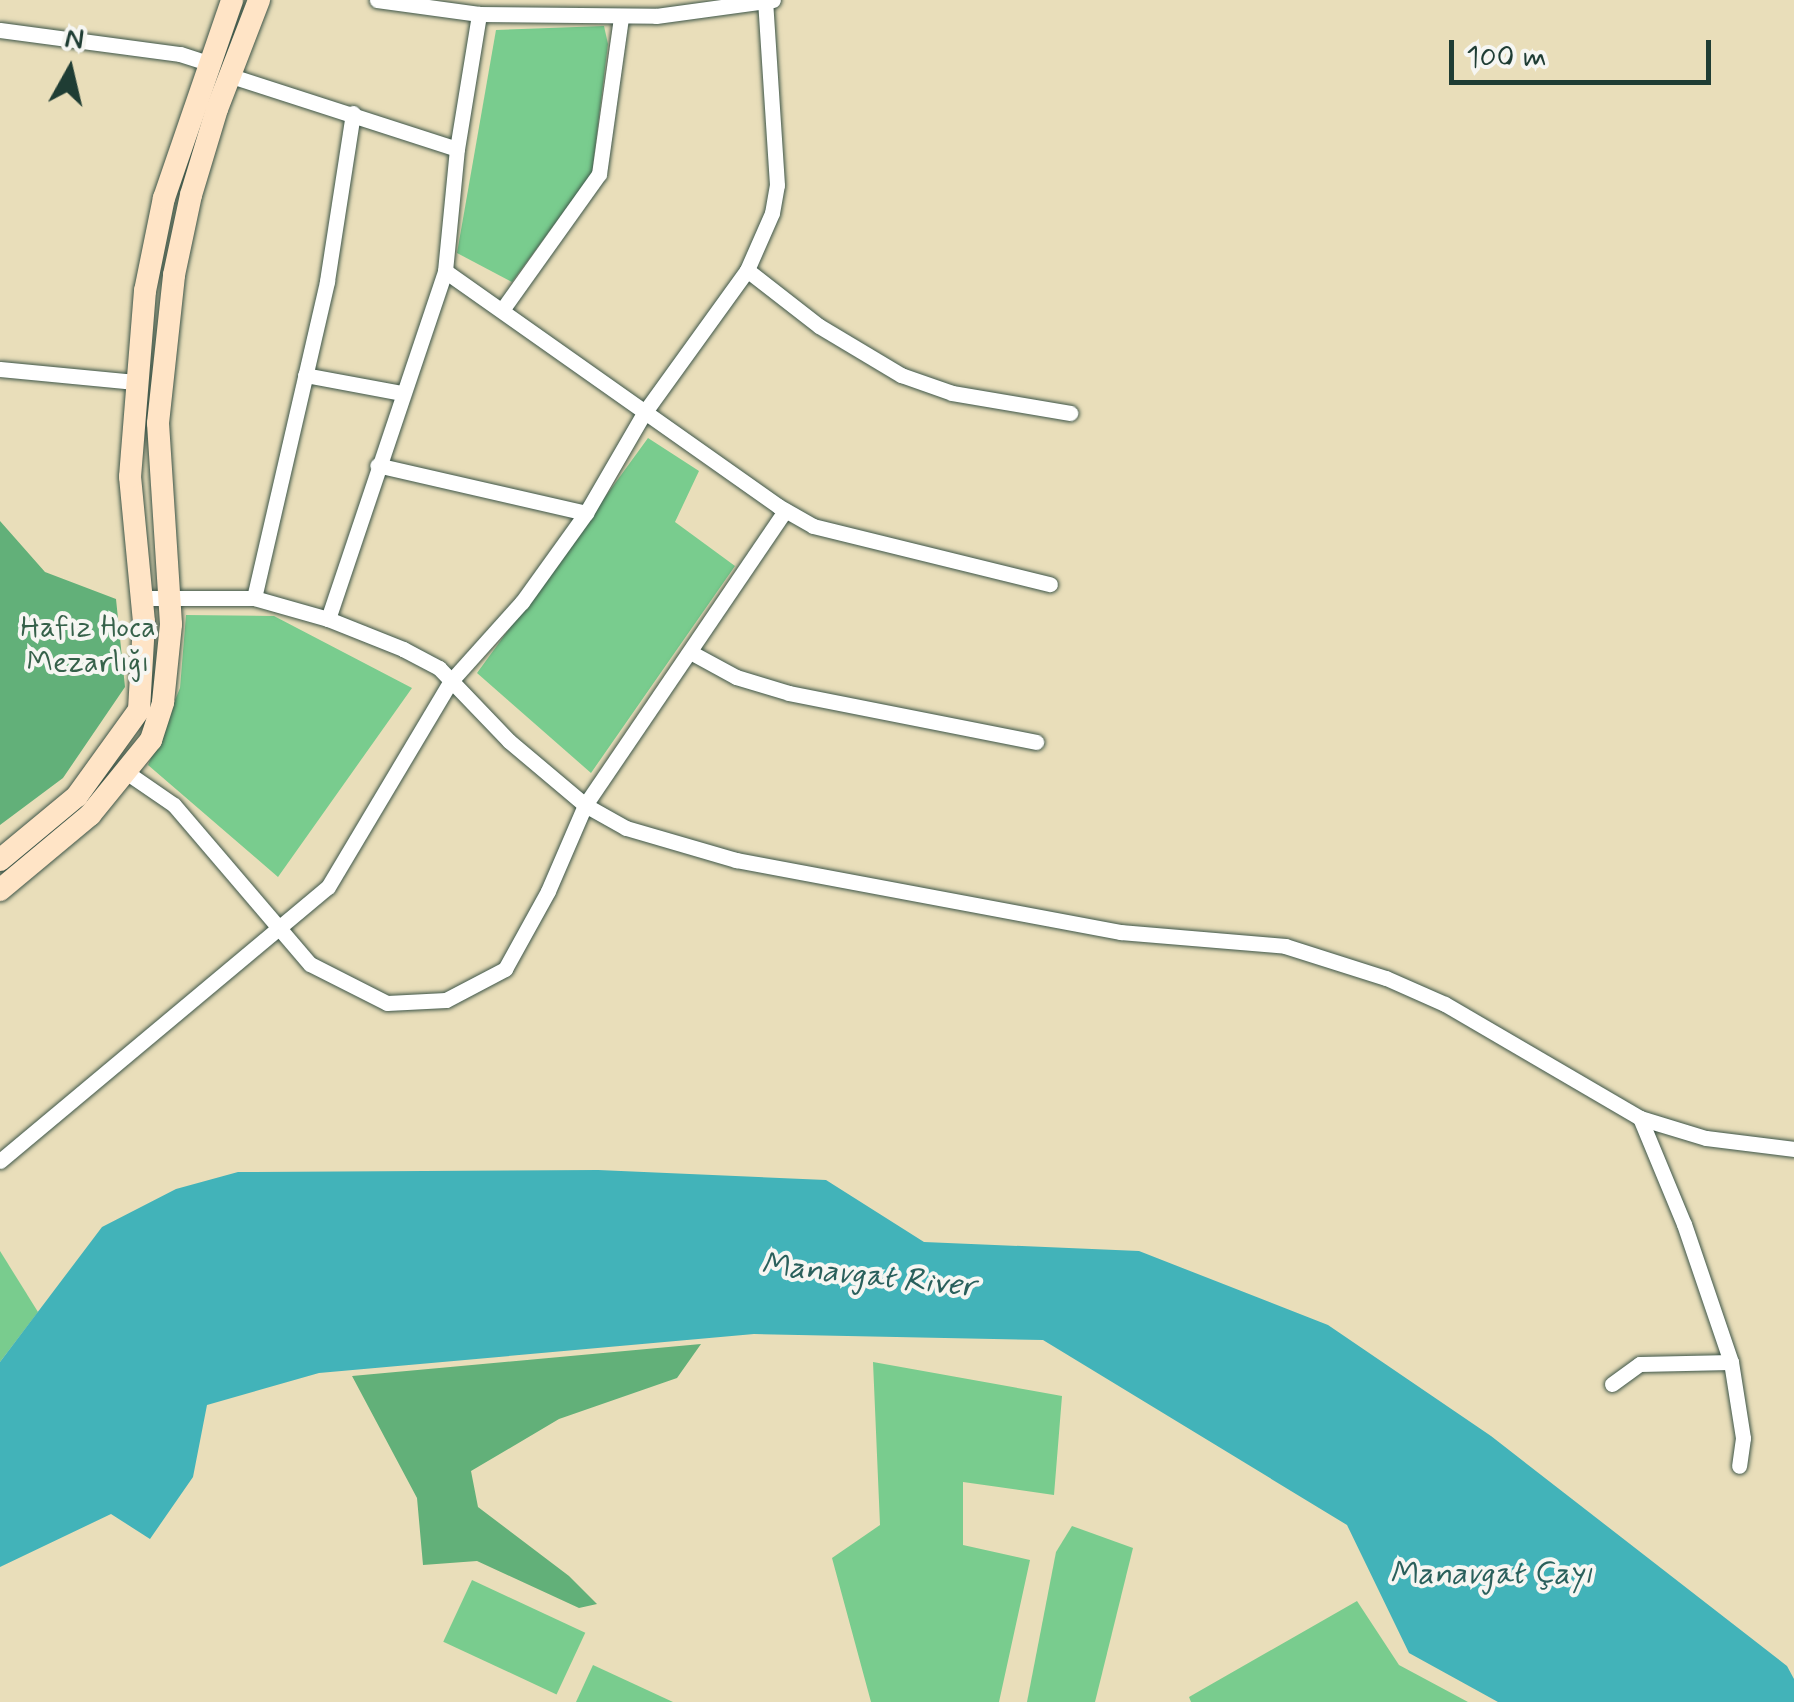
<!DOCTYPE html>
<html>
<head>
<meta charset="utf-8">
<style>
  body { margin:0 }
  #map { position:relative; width:1794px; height:1702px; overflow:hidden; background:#e9deba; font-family:Mynerve,sans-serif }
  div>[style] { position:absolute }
  .green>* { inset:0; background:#79cc8e; transform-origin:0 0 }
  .forest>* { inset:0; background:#62b079 }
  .water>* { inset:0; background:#42b3b9 }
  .roads { filter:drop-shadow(0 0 2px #3d5548) drop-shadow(0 0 2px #3d5548) }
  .street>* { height:15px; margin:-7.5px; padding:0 7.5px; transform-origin:7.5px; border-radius:7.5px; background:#fff }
  .secondary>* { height:22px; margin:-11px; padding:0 11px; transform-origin:11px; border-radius:11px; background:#ffe4c6 }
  span { translate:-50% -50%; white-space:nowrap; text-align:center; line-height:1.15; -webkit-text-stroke:8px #f6f6f2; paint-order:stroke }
  .park-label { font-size:30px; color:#36614a }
  .water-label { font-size:32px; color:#2a605c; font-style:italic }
  .north { position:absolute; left:20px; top:20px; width:100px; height:100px; -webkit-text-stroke:8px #f6f6f2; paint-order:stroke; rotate:8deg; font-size:28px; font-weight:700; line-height:40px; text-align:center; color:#1f3d34 }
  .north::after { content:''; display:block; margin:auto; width:35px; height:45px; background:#1f3d34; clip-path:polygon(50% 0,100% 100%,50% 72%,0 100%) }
  .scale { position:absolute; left:1449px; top:40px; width:262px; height:45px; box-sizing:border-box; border:5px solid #1f3d34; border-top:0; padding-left:12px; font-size:30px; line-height:35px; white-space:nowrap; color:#1f3d34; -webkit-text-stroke:8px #f6f6f2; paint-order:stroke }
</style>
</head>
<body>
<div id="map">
  <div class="green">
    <i style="clip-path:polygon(604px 26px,608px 44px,592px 173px,512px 282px,457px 253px,496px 30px)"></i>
    <i style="clip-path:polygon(648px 438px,699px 471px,675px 522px,735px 566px,591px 773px,477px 673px)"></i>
    <i style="clip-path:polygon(186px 615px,274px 616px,412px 688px,278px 877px,148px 765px,180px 688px)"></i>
    <i style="clip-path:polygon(0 1251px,38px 1312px,0 1362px)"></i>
    <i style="clip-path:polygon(873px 1362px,1062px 1396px,1054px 1495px,963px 1482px,963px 1545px,1030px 1560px,999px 1702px,871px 1702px,832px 1558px,880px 1525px)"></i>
    <i style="clip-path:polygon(1072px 1526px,1133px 1548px,1095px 1702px,1027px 1702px,1056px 1552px)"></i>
    <i style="left:472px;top:1580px;width:125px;height:68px;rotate:25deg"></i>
    <i style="clip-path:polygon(1357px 1601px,1399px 1665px,1468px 1702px,1191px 1702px,1189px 1697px)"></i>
    <i style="clip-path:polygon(593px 1665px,673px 1702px,576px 1702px)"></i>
  </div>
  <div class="forest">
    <i style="clip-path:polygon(0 521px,45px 572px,116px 599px,125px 687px,63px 778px,0 825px)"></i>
    <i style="clip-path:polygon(701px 1344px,677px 1378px,559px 1419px,471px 1471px,478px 1507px,569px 1576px,597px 1604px,579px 1608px,477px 1561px,423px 1565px,417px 1498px,352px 1376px)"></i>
  </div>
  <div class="water">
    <i style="clip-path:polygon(598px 1170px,826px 1180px,924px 1242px,1139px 1251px,1328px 1325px,1491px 1436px,1787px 1666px,1794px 1679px,1794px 1702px,1498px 1702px,1409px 1653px,1347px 1525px,1043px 1340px,754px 1334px,319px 1373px,207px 1405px,193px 1477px,150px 1539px,111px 1514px,0 1567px,0 1362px,102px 1227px,176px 1189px,238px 1172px)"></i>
  </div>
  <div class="roads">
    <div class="street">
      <i style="left:479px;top:14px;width:177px;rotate:0.6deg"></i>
      <i style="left:656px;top:16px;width:118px;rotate:-7.8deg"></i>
      <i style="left:0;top:30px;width:182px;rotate:7.6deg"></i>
      <i style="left:180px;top:54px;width:29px;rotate:18deg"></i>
      <i style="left:231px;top:76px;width:237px;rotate:17.9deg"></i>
      <i style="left:747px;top:270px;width:91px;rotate:37.9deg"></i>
      <i style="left:819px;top:326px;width:96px;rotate:30.9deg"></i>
      <i style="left:901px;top:375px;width:54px;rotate:19.4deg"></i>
      <i style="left:952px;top:393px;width:120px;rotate:9.6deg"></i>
      <i style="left:445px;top:271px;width:408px;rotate:35.2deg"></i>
      <i style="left:778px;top:506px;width:40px;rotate:29.7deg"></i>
      <i style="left:813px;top:526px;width:244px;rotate:13.8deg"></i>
      <i style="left:502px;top:310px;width:167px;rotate:-54.5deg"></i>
      <i style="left:599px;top:174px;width:159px;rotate:-82deg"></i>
      <i style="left:0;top:369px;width:136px;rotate:5.5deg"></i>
      <i style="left:305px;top:375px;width:99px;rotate:10.5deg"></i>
      <i style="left:586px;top:513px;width:116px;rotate:-59.9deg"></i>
      <i style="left:644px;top:413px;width:176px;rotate:-54.2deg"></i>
      <i style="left:747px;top:270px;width:62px;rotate:-66.3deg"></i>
      <i style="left:772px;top:213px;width:28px;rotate:-80deg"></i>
      <i style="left:777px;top:185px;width:185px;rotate:-93.7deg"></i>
      <i style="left:143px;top:598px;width:111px"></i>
      <i style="left:254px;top:598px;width:77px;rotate:15.8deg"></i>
      <i style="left:328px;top:619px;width:81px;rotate:21.8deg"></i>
      <i style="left:403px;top:649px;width:41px;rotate:27.8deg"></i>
      <i style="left:439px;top:668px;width:101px;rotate:46.2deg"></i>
      <i style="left:509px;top:741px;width:99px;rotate:40.1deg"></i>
      <i style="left:585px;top:805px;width:47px;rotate:29.3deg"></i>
      <i style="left:626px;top:828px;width:115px;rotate:16.2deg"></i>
      <i style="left:736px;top:860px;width:391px;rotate:10.6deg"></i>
      <i style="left:1120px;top:932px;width:166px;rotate:4.8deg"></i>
      <i style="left:1285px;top:946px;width:106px;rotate:17.6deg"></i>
      <i style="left:1386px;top:978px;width:64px;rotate:23.8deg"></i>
      <i style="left:1445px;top:1004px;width:226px;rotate:30.3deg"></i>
      <i style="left:1640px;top:1118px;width:69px;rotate:16.9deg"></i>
      <i style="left:1706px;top:1138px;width:89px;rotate:7.1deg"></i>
      <i style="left:254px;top:598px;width:325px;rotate:-77deg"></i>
      <i style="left:327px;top:281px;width:170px;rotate:-81.2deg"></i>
      <i style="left:328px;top:619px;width:367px;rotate:-71.4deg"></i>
      <i style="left:445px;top:271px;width:123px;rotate:-84.4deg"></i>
      <i style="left:457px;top:149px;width:137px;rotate:-80.7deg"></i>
      <i style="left:479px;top:14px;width:103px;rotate:-172.2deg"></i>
      <i style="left:692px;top:653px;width:50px;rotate:28.6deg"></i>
      <i style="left:736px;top:677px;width:55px;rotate:16.8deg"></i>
      <i style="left:789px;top:693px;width:252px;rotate:11.2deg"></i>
      <i style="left:126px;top:772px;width:58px;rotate:34.5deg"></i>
      <i style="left:174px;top:805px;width:209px;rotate:49.5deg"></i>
      <i style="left:310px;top:964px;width:86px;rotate:26.9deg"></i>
      <i style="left:387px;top:1003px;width:59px;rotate:-2.9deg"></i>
      <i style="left:446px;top:1000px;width:67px;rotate:-27.7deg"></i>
      <i style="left:505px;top:969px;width:89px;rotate:-61.1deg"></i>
      <i style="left:548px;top:891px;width:94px;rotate:-66.7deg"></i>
      <i style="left:585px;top:805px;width:356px;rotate:-55.8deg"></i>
      <i style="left:1640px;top:1118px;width:115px;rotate:67.5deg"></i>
      <i style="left:1684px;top:1224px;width:146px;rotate:71.2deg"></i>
      <i style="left:1731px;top:1362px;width:77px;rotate:81deg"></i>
      <i style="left:1743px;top:1438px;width:28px;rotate:98deg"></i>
      <i style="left:0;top:1161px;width:427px;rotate:-39.9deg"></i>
      <i style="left:328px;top:887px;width:240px;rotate:-59.2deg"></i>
      <i style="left:451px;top:681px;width:106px;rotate:-48.1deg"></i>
      <i style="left:522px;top:602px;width:110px;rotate:-54.3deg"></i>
      <i style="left:586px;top:513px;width:214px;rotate:-167.1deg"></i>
      <i style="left:1612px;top:1384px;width:34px;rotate:-36deg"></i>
      <i style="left:1640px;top:1364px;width:91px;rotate:-1.3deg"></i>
    </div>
    <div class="secondary">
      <i style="left:0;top:860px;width:100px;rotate:-39.7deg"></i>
      <i style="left:77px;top:796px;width:106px;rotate:-54.2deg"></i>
      <i style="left:139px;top:710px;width:88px;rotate:-86.7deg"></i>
      <i style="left:144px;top:622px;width:146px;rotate:-95.5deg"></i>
      <i style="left:130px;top:477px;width:187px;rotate:-85.4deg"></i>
      <i style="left:145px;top:291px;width:95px;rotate:-78.5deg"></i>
      <i style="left:164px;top:198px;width:209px;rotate:-71deg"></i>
      <i style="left:0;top:890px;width:117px;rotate:-39.8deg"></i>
      <i style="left:90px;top:815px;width:97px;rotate:-50.9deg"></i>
      <i style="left:151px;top:740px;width:40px;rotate:-72deg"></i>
      <i style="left:163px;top:702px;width:78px;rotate:-84.1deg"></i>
      <i style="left:171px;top:624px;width:201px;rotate:-93.7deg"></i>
      <i style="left:158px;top:423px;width:149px;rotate:-83.8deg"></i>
      <i style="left:174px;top:275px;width:82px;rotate:-78deg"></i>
      <i style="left:191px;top:195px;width:90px;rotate:-73.2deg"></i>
      <i style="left:217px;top:109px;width:117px;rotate:-68.9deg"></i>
    </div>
  </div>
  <div class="park-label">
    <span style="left:88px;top:645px">Hafız Hoca<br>Mezarlığı</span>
  </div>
  <div class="water-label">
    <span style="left:868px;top:1276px;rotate:6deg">Manavgat River</span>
    <span style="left:1491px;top:1574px">Manavgat Çayı</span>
  </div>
  <div class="north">N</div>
  <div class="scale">100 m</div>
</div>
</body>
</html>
